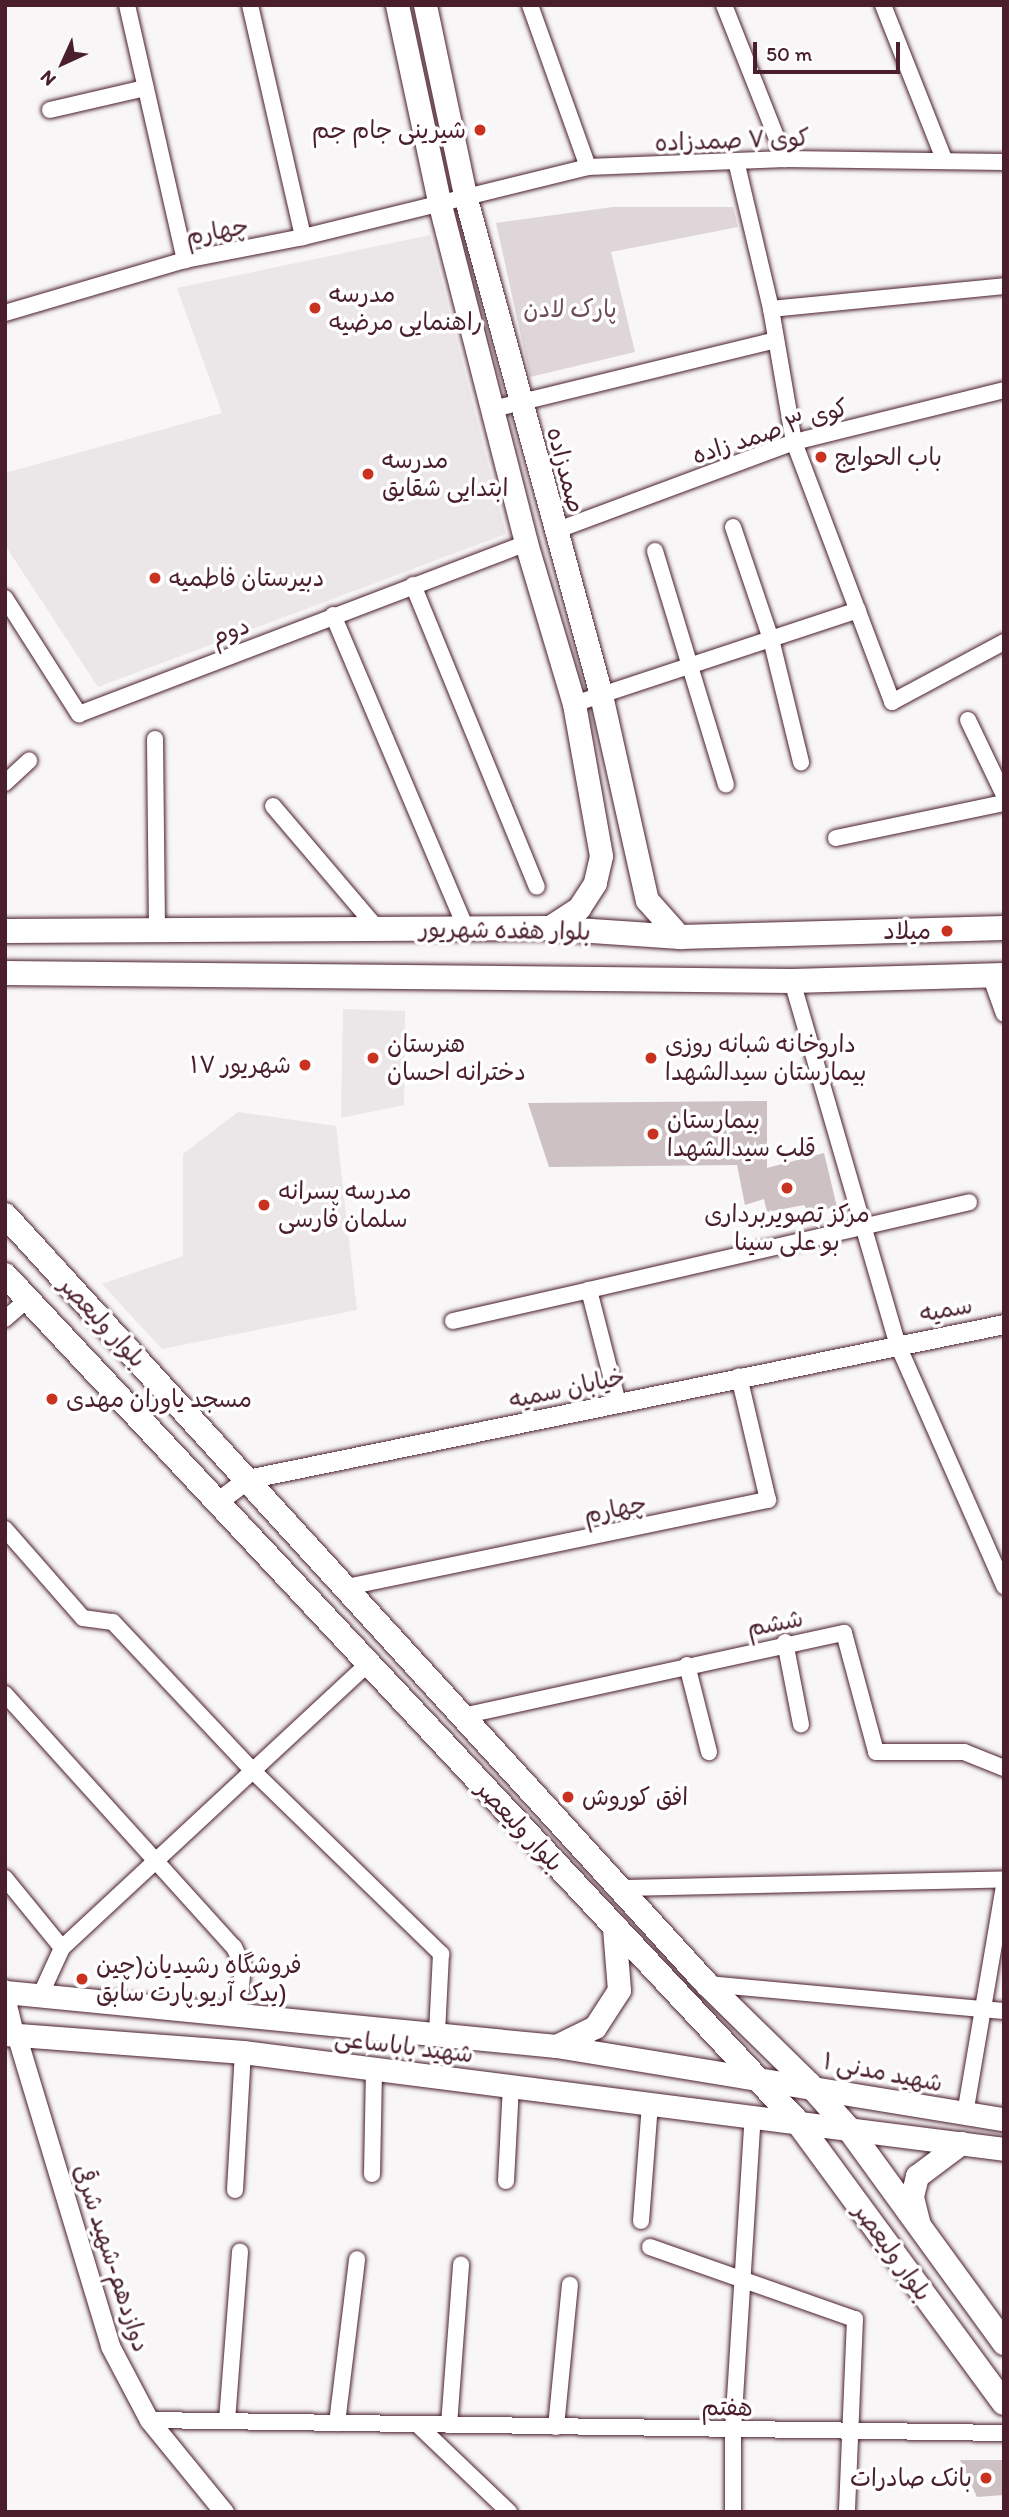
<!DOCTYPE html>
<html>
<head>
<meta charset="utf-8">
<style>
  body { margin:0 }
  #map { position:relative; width:1009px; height:2517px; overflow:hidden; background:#f8f6f7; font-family:Itim,"Playpen Sans Arabic",sans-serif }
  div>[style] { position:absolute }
  .built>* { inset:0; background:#ebe6e8 }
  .green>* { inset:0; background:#ded6d9 }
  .building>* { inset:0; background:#cdc1c4 }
  .roads { filter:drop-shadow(0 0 2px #4a1f2b) drop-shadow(0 0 2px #4a1f2b) }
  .minor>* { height:16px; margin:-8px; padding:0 8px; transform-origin:8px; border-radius:8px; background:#fff }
  .tertiary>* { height:19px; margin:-9.5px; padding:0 9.5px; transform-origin:9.5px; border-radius:9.5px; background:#fff }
  .secondary>* { height:23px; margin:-11.5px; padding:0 11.5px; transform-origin:11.5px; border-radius:11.5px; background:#fff }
  .primary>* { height:24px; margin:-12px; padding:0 12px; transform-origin:12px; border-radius:12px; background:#fff }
  .dots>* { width:19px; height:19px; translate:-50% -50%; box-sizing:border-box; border:4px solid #fff; border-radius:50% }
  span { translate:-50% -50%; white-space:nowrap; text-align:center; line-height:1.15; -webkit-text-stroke:7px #fff; paint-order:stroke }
  .poi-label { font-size:24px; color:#4a1f2b }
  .right { translate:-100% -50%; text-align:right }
  .left { translate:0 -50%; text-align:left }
  .street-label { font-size:24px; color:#4a1f2b }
  .park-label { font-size:24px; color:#6f4d56 }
  .frame { position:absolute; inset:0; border:7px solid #4a1f2b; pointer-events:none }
  .north { position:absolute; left:28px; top:28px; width:70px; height:70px; -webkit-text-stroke:5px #fff; paint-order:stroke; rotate:225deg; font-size:19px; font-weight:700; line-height:28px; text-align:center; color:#4a1f2b }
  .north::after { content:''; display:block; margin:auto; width:24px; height:32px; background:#4a1f2b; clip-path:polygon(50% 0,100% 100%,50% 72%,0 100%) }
  .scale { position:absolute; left:753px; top:42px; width:147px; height:32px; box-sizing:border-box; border:4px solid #4a1f2b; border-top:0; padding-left:9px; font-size:21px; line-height:24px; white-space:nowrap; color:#4a1f2b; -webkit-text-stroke:5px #fff; paint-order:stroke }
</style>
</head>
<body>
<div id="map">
  <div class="built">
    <i style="clip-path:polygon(430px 235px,506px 534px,98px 687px,5px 545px,5px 473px,222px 413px,177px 288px)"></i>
    <i style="clip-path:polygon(343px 1009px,405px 1011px,404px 1105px,341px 1118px)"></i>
    <i style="clip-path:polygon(238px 1112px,336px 1126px,357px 1310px,162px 1349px,102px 1284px,183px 1256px,183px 1154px)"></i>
  </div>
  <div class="green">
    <i style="clip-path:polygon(613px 207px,733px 207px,738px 227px,611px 252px,635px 352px,530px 377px,496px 223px)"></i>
  </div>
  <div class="building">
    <i style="clip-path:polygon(767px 1101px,767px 1168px,824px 1153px,837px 1207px,809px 1212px,804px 1205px,767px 1212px,764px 1199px,745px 1205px,737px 1165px,549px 1167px,528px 1103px)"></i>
    <i style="clip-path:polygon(960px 2460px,1004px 2460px,1004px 2495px,977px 2497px)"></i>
  </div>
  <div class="roads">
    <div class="minor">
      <i style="left:127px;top:5px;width:262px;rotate:77.2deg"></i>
      <i style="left:250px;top:5px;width:238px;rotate:77.1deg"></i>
      <i style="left:530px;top:5px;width:172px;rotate:70.3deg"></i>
      <i style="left:724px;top:5px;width:166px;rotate:68.4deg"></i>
      <i style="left:883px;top:5px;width:166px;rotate:68.4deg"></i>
      <i style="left:50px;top:110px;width:98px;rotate:-13deg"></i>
      <i style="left:737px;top:165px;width:148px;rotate:76.7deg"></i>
      <i style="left:771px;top:309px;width:135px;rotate:80.2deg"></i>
      <i style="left:794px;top:442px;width:278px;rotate:69.3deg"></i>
      <i style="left:892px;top:702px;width:127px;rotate:-28.2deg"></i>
      <i style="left:771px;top:309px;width:234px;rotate:-5.6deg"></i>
      <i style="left:5px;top:313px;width:188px;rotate:-16.4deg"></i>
      <i style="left:185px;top:260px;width:120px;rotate:-11deg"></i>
      <i style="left:303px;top:237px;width:293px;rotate:-13.8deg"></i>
      <i style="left:588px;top:167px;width:197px;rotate:-2.3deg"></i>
      <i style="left:785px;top:159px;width:219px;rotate:0.8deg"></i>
      <i style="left:493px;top:409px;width:291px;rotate:-13.7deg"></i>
      <i style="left:733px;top:527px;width:118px;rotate:71.3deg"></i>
      <i style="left:771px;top:639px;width:127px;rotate:76.3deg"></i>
      <i style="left:555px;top:531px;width:255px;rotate:-20.4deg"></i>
      <i style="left:794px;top:442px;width:216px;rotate:-13.9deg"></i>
      <i style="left:655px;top:551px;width:244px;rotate:73.1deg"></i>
      <i style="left:413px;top:585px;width:326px;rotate:67.7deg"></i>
      <i style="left:5px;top:598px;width:138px;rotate:57.5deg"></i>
      <i style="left:79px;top:714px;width:479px;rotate:-20.9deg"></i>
      <i style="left:333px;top:615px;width:342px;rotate:67deg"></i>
      <i style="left:574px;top:704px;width:299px;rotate:-18.3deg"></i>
      <i style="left:968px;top:720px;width:83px;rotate:64.4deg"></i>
      <i style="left:155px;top:739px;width:192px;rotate:89.4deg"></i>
      <i style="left:5px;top:783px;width:33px;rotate:-43deg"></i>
      <i style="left:273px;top:806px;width:160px;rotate:49.6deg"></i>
      <i style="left:836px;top:838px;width:172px;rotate:-11.8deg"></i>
      <i style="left:990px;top:975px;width:41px;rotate:70.3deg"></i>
      <i style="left:792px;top:981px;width:377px;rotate:73.8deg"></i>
      <i style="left:897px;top:1343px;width:266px;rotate:66.2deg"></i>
      <i style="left:5px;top:1319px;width:30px;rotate:-41deg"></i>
      <i style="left:453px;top:1321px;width:139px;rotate:-12.8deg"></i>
      <i style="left:618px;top:1403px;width:117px;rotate:-104.4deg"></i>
      <i style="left:589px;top:1290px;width:390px;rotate:-13deg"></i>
      <i style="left:5px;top:1529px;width:118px;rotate:48.8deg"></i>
      <i style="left:83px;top:1618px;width:30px;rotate:8deg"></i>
      <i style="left:113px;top:1622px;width:203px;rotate:46.8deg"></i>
      <i style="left:252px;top:1770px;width:264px;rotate:44.2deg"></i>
      <i style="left:441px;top:1954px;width:79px;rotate:92.9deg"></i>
      <i style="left:347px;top:1587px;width:430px;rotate:-11.7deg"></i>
      <i style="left:768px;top:1500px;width:127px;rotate:-103.2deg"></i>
      <i style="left:785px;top:1642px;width:84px;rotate:79deg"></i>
      <i style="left:687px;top:1665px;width:90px;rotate:75.8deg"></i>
      <i style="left:5px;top:1694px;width:341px;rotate:47.9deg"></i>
      <i style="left:234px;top:1947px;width:21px;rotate:65deg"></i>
      <i style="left:243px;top:1966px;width:49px;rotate:95.8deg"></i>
      <i style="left:467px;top:1715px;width:386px;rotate:-12.3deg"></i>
      <i style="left:844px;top:1633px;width:123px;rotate:74.9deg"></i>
      <i style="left:876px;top:1752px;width:88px"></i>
      <i style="left:964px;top:1752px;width:43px;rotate:21.8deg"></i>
      <i style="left:5px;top:1878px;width:90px;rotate:50.8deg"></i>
      <i style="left:622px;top:1888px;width:382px;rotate:-1.3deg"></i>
      <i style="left:707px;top:1984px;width:298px;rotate:5.2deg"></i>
      <i style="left:5px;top:1988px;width:47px;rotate:76.6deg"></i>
      <i style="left:40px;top:1996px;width:53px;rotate:-65.4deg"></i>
      <i style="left:62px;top:1948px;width:419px;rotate:-42.9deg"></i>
      <i style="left:965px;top:2114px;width:232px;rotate:-80.3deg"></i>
      <i style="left:372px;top:2174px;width:105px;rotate:-88.9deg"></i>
      <i style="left:506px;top:2181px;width:95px;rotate:-87deg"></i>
      <i style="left:235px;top:2190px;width:138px;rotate:-86.7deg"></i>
      <i style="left:641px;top:2221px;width:118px;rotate:-85.6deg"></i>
      <i style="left:650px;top:2247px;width:217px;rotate:19.4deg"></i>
      <i style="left:855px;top:2319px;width:193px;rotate:92.4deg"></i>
      <i style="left:149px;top:2420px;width:855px;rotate:0.87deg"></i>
      <i style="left:227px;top:2421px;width:170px;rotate:-85.6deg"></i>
      <i style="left:337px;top:2423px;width:165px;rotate:-83deg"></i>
      <i style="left:418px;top:2425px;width:126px;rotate:43.7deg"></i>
      <i style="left:449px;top:2425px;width:161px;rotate:-85.7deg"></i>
      <i style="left:556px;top:2427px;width:143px;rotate:-84.4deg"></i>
      <i style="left:733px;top:2512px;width:82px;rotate:-90deg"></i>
      <i style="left:733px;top:2430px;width:316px;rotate:-86.4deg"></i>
    </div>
    <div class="tertiary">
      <i style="left:217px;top:1502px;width:38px;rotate:-37deg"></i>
      <i style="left:247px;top:1479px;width:773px;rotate:-11.57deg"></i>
      <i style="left:16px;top:2034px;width:326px;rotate:73.2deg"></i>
      <i style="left:110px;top:2346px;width:84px;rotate:62.2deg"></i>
      <i style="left:149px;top:2420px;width:119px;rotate:50.8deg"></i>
    </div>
    <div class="secondary">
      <i style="left:397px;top:5px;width:205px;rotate:77.9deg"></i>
      <i style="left:440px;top:205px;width:349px;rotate:75.7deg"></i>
      <i style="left:526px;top:543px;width:168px;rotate:73.4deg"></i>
      <i style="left:574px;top:704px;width:154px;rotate:79.9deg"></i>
      <i style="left:601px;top:856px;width:28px;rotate:103deg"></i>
      <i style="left:595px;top:883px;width:30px;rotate:123deg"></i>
      <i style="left:579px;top:908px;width:37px;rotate:147deg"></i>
      <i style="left:425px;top:5px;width:198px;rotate:78.1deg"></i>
      <i style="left:466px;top:199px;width:514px;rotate:74.77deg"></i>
      <i style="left:601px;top:695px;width:210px;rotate:77.4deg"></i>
      <i style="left:647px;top:900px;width:50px;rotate:48.3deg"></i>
      <i style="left:5px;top:1992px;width:554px;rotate:5.6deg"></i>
      <i style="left:556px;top:2046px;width:454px;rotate:9.3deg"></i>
      <i style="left:5px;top:2034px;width:239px;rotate:4.3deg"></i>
      <i style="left:243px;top:2052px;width:767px;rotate:7.26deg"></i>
      <i style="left:556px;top:2046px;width:43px;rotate:-26deg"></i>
      <i style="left:595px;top:2027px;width:44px;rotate:-57deg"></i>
      <i style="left:619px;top:1990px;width:62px;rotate:-94.6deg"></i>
      <i style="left:919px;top:2225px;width:30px;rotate:-104deg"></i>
      <i style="left:912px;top:2196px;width:21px;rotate:-76deg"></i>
      <i style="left:917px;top:2176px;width:55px;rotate:-36.9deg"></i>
    </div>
    <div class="primary">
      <i style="left:5px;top:931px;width:543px;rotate:-0.32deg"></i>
      <i style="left:548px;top:928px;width:132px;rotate:3.9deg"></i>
      <i style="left:680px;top:937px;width:324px;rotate:-1.6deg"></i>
      <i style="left:5px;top:973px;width:787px;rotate:0.58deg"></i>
      <i style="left:792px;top:981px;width:212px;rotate:-1.6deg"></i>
      <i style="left:5px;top:1215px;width:1041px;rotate:47.61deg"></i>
      <i style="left:707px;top:1984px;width:143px;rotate:44.4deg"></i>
      <i style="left:809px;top:2084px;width:59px;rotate:48.4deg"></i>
      <i style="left:848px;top:2128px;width:266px;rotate:54deg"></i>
      <i style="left:5px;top:1275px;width:1157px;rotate:46.89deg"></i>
      <i style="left:796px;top:2120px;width:351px;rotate:53.7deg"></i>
    </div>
  </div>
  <div class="dots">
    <i style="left:480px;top:130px;background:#c8321e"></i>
    <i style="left:315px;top:308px;background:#c8321e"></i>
    <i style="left:821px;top:457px;background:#c8321e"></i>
    <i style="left:368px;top:474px;background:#c8321e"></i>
    <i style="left:155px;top:578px;background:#c8321e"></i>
    <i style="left:947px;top:931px;background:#c8321e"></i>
    <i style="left:373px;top:1058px;background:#c8321e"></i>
    <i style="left:651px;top:1058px;background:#c8321e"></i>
    <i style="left:305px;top:1065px;background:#c8321e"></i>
    <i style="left:653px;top:1134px;background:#c8321e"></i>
    <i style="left:787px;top:1188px;background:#c8321e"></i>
    <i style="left:264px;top:1205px;background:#c8321e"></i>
    <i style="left:52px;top:1399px;background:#c8321e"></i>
    <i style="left:568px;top:1797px;background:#c8321e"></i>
    <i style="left:82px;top:1979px;background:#c8321e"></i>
    <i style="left:986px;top:2478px;background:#c8321e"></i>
  </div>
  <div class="poi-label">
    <span class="right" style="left:466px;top:130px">شیرینی جام جم</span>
    <span class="left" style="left:329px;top:308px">مدرسه<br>راهنمایی مرضیه</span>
    <span class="left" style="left:835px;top:457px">باب الحوایج</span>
    <span class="left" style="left:382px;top:474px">مدرسه<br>ابتدایی شقایق</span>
    <span class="left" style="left:169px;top:578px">دبیرستان فاطمیه</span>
    <span class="right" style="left:931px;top:931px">میلاد</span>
    <span class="left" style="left:387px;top:1058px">هنرستان<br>دخترانه احسان</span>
    <span class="left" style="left:665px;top:1058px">داروخانه شبانه روزی<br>بیمارستان سیدالشهدا</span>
    <span class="right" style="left:291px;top:1065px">۱۷ شهریور</span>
    <span class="left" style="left:667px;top:1134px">بیمارستان<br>قلب سیدالشهدا</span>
    <span class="left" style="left:278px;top:1205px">مدرسه پسرانه<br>سلمان فارسی</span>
    <span style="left:787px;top:1228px">مرکز تصویربرداری<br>بو علی سینا</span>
    <span class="left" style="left:66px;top:1399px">مسجد یاوران مهدی</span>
    <span class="left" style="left:582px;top:1797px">افق کوروش</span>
    <span class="left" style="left:96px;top:1979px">فروشگاه رشیدیان(چین<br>یدک آریو پارت سابق)</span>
    <span class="right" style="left:972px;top:2478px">بانک صادرات</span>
  </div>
  <div class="street-label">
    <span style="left:732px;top:140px;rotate:-2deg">کوی ۷ صمدزاده</span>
    <span style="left:217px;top:231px;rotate:-11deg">چهارم</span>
    <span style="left:770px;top:431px;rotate:-18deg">کوی ۳ صمد زاده</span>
    <span style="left:566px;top:470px;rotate:75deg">صمدزاده</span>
    <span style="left:230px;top:631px;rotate:-21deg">دوم</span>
    <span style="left:505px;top:930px;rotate:1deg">بلوار هفده شهریور</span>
    <span style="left:946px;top:1309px;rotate:-10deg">سمیه</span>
    <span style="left:103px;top:1322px;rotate:47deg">بلوار ولیعصر</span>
    <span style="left:567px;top:1388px;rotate:-12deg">خیابان سمیه</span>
    <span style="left:615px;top:1509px;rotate:-12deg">چهارم</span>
    <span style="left:775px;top:1623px;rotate:-11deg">ششم</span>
    <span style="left:520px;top:1826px;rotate:47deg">بلوار ولیعصر</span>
    <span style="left:404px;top:2046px;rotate:7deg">شهید باباساعی</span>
    <span style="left:883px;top:2072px;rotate:11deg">شهید مدنی ۱</span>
    <span style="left:893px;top:2252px;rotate:54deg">بلوار ولیعصر</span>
    <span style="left:112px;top:2258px;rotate:72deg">دوازدهم-شهید شرقی</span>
    <span style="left:727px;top:2407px;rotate:1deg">هفتم</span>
  </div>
  <div class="park-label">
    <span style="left:570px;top:309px">پارک لادن</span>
  </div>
  <div class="frame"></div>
  <div class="north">N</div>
  <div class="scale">50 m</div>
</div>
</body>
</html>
